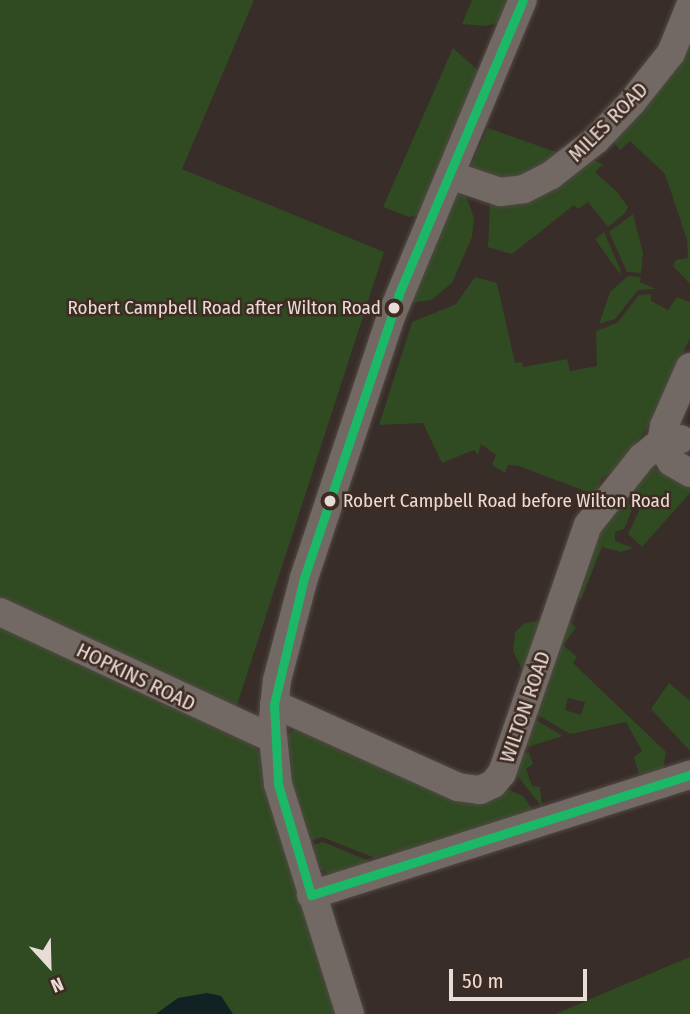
<!DOCTYPE html>
<html>
<head>
<meta charset="utf-8">
<style>
  body { margin:0 }
  #map { position:relative; width:690px; height:1014px; overflow:hidden; background:#382d28; font-family:"Fira Sans Condensed",sans-serif }
  div>[style] { position:absolute }
  .green>* { inset:0; background:#304a22 }
  .water>* { inset:0; background:#122123 }
  .roads { filter:drop-shadow(0 0 2px #534945) drop-shadow(0 0 2px #534945) }
  .minor>* { height:28px; margin:-14px; padding:0 14px; transform-origin:14px; border-radius:14px; background:#726964 }
  .bus-1>* { height:9px; margin:-4.5px; padding:0 4.5px; transform-origin:4.5px; border-radius:4.5px; background:#1ab867 }
  .dots>* { width:19px; height:19px; translate:-50% -50%; box-sizing:border-box; border:4px solid #3e2b22; border-radius:50% }
  span { translate:-50% -50%; white-space:nowrap; text-align:center; line-height:1.15; -webkit-text-stroke:5px #3e2b22; paint-order:stroke }
  .bus-label { font-size:19px; color:#e9dcd7 }
  .right { translate:-100% -50%; text-align:right }
  .left { translate:0 -50%; text-align:left }
  .street-label { font-size:21px; color:#e9dcd7 }
  .north { position:absolute; left:14px; top:930px; width:70px; height:70px; -webkit-text-stroke:5px #3e2b22; paint-order:stroke; rotate:158deg; font-size:19px; font-weight:700; line-height:28px; text-align:center; color:#e9dcd7 }
  .north::after { content:''; display:block; margin:auto; width:24px; height:32px; background:#e9dcd7; clip-path:polygon(50% 0,100% 100%,50% 72%,0 100%) }
  .scale { position:absolute; left:449px; top:969px; width:138px; height:32px; box-sizing:border-box; border:4px solid #e9dcd7; border-top:0; padding-left:9px; font-size:21px; line-height:24px; white-space:nowrap; color:#e9dcd7; -webkit-text-stroke:5px #3e2b22; paint-order:stroke }
</style>
</head>
<body>
<div id="map">
  <div class="green">
    <i style="clip-path:polygon(0 0,254px 0,182px 169px,384px 252px,234px 714px,0 598px)"></i>
    <i style="clip-path:polygon(472px 0,513px 0,503px 22px,485px 26px,462px 24px)"></i>
    <i style="clip-path:polygon(690px 36px,690px 284px,673px 266px,676px 260px,688px 258px,687px 240px,665px 174px,630px 141px,620px 150px,614px 142px)"></i>
    <i style="clip-path:polygon(453px 48px,481px 73px,419px 215px,409px 217px,383px 207px)"></i>
    <i style="clip-path:polygon(488px 128px,567px 156px,524px 182px,474px 173px,472px 163px)"></i>
    <i style="clip-path:polygon(592px 160px,603px 164px,595px 172px,617px 192px,628px 207px,625px 213px,608px 227px,588px 202px,578px 209px,574px 205px,512px 254px,488px 247px,490px 203px)"></i>
    <i style="clip-path:polygon(458px 193px,466px 196px,474px 218px,472px 237px,452px 283px,431px 300px,410px 303px)"></i>
    <i style="clip-path:polygon(633px 214px,643px 253px,641px 273px,627px 272px,609px 232px)"></i>
    <i style="clip-path:polygon(604px 232px,621px 271px,620px 274px,595px 239px)"></i>
    <i style="clip-path:polygon(628px 276px,641px 277px,640px 282px,656px 289px,638px 290px,615px 319px,599px 324px,610px 292px)"></i>
    <i style="clip-path:polygon(475px 277px,497px 283px,515px 363px,522px 362px,523px 367px,567px 359px,570px 371px,597px 366px,596px 331px,617px 323px,639px 295px,651px 294px,651px 301px,668px 310px,677px 297px,690px 302px,690px 338px,646px 430px,615px 470px,602px 478px,595px 495px,519px 466px,508px 465px,505px 473px,492px 465px,496px 455px,481px 444px,478px 455px,474px 450px,442px 463px,423px 423px,379px 425px,412px 322px,456px 304px)"></i>
    <i style="clip-path:polygon(653px 468px,690px 481px,690px 493px,642px 547px,628px 534px,639px 511px,628px 487px)"></i>
    <i style="clip-path:polygon(624px 492px,632px 510px,624px 529px,615px 532px,615px 541px,633px 548px,621px 552px,602px 547px,581px 600px,574px 592px,595px 535px)"></i>
    <i style="clip-path:polygon(evenodd,567px 618px,576px 628px,563px 645px,577px 657px,573px 663px,666px 752px,663px 770px,639px 775px,634px 757px,642px 751px,626px 722px,570px 734px,536px 714px,567px 618px,568px 698px,585px 702px,581px 715px,565px 710px,568px 698px)"></i>
    <i style="clip-path:polygon(0 621px,250px 743px,260px 752px,337px 1014px,0 1014px)"></i>
    <i style="clip-path:polygon(539px 621px,526px 666px,522px 669px,513px 651px,515px 632px,525px 623px)"></i>
    <i style="clip-path:polygon(669px 683px,690px 701px,690px 751px,651px 709px)"></i>
    <i style="clip-path:polygon(534px 719px,563px 736px,524px 748px)"></i>
    <i style="clip-path:polygon(295px 729px,507px 789px,523px 796px,536px 814px,394px 856px,392px 852px,375px 858px,322px 837px,308px 842px,289px 785px,287px 735px)"></i>
    <i style="clip-path:polygon(529px 752px,533px 764px,526px 769px,532px 786px,540px 787px,542px 807px,516px 774px,523px 754px)"></i>
    <i style="clip-path:polygon(323px 842px,374px 863px,337px 875px,327px 873px,319px 868px,310px 846px)"></i>
    <i style="clip-path:polygon(690px 957px,690px 1014px,556px 1014px,616px 988px)"></i>
  </div>
  <div class="water">
    <i style="clip-path:polygon(207px 993px,221px 996px,233px 1014px,156px 1014px,178px 998px)"></i>
  </div>
  <div class="roads">
    <div class="minor">
      <i style="left:450px;top:175px;width:53px;rotate:18.8deg"></i>
      <i style="left:500px;top:192px;width:24px;rotate:-7deg"></i>
      <i style="left:524px;top:189px;width:29px;rotate:-27deg"></i>
      <i style="left:550px;top:176px;width:58px;rotate:-38deg"></i>
      <i style="left:596px;top:140px;width:52px;rotate:-46.5deg"></i>
      <i style="left:632px;top:102px;width:63px;rotate:-51.5deg"></i>
      <i style="left:671px;top:53px;width:51px;rotate:-68deg"></i>
      <i style="left:690px;top:367px;width:64px;rotate:113.8deg"></i>
      <i style="left:664px;top:426px;width:17px;rotate:100deg"></i>
      <i style="left:661px;top:443px;width:21px;rotate:62deg"></i>
      <i style="left:671px;top:462px;width:22px;rotate:30deg"></i>
      <i style="left:0;top:612px;width:301px;rotate:24.9deg"></i>
      <i style="left:274px;top:704px;width:202px;rotate:24.3deg"></i>
      <i style="left:458px;top:787px;width:22px;rotate:8deg"></i>
      <i style="left:480px;top:790px;width:14px;rotate:-25deg"></i>
      <i style="left:493px;top:784px;width:14px;rotate:-51deg"></i>
      <i style="left:502px;top:773px;width:262px;rotate:-70.9deg"></i>
      <i style="left:588px;top:525px;width:87px;rotate:-51.5deg"></i>
      <i style="left:642px;top:457px;width:16px;rotate:-38deg"></i>
      <i style="left:655px;top:447px;width:27px;rotate:-17deg"></i>
      <i style="left:311px;top:895px;width:398px;rotate:-17.6deg"></i>
      <i style="left:350px;top:1014px;width:241px;rotate:-107.4deg"></i>
      <i style="left:278px;top:784px;width:56px;rotate:-96.1deg"></i>
      <i style="left:272px;top:728px;width:48px;rotate:-84.1deg"></i>
      <i style="left:277px;top:680px;width:106px;rotate:-75.2deg"></i>
      <i style="left:304px;top:578px;width:278px;rotate:-71.6deg"></i>
      <i style="left:392px;top:314px;width:340px;rotate:-67.4deg"></i>
    </div>
  </div>
  <div class="bus-1">
    <i style="left:523px;top:0;width:319px;rotate:112.9deg"></i>
    <i style="left:399px;top:294px;width:299px;rotate:108.5deg"></i>
    <i style="left:304px;top:578px;width:130px;rotate:103.4deg"></i>
    <i style="left:274px;top:704px;width:80px;rotate:87.1deg"></i>
    <i style="left:278px;top:784px;width:116px;rotate:73.4deg"></i>
    <i style="left:311px;top:895px;width:398px;rotate:-17.6deg"></i>
  </div>
  <div class="dots">
    <i style="left:394px;top:308px;background:#e9dcd7"></i>
    <i style="left:330px;top:501px;background:#e9dcd7"></i>
  </div>
  <div class="bus-label">
    <span class="right" style="left:381px;top:308px">Robert Campbell Road after Wilton Road</span>
    <span class="left" style="left:343px;top:501px">Robert Campbell Road before Wilton Road</span>
  </div>
  <div class="street-label">
    <span style="left:608px;top:122px;rotate:-45deg">MILES ROAD</span>
    <span style="left:136px;top:677px;rotate:26deg">HOPKINS ROAD</span>
    <span style="left:525px;top:707px;rotate:-71deg">WILTON ROAD</span>
  </div>
  <div class="north">N</div>
  <div class="scale">50 m</div>
</div>
</body>
</html>
